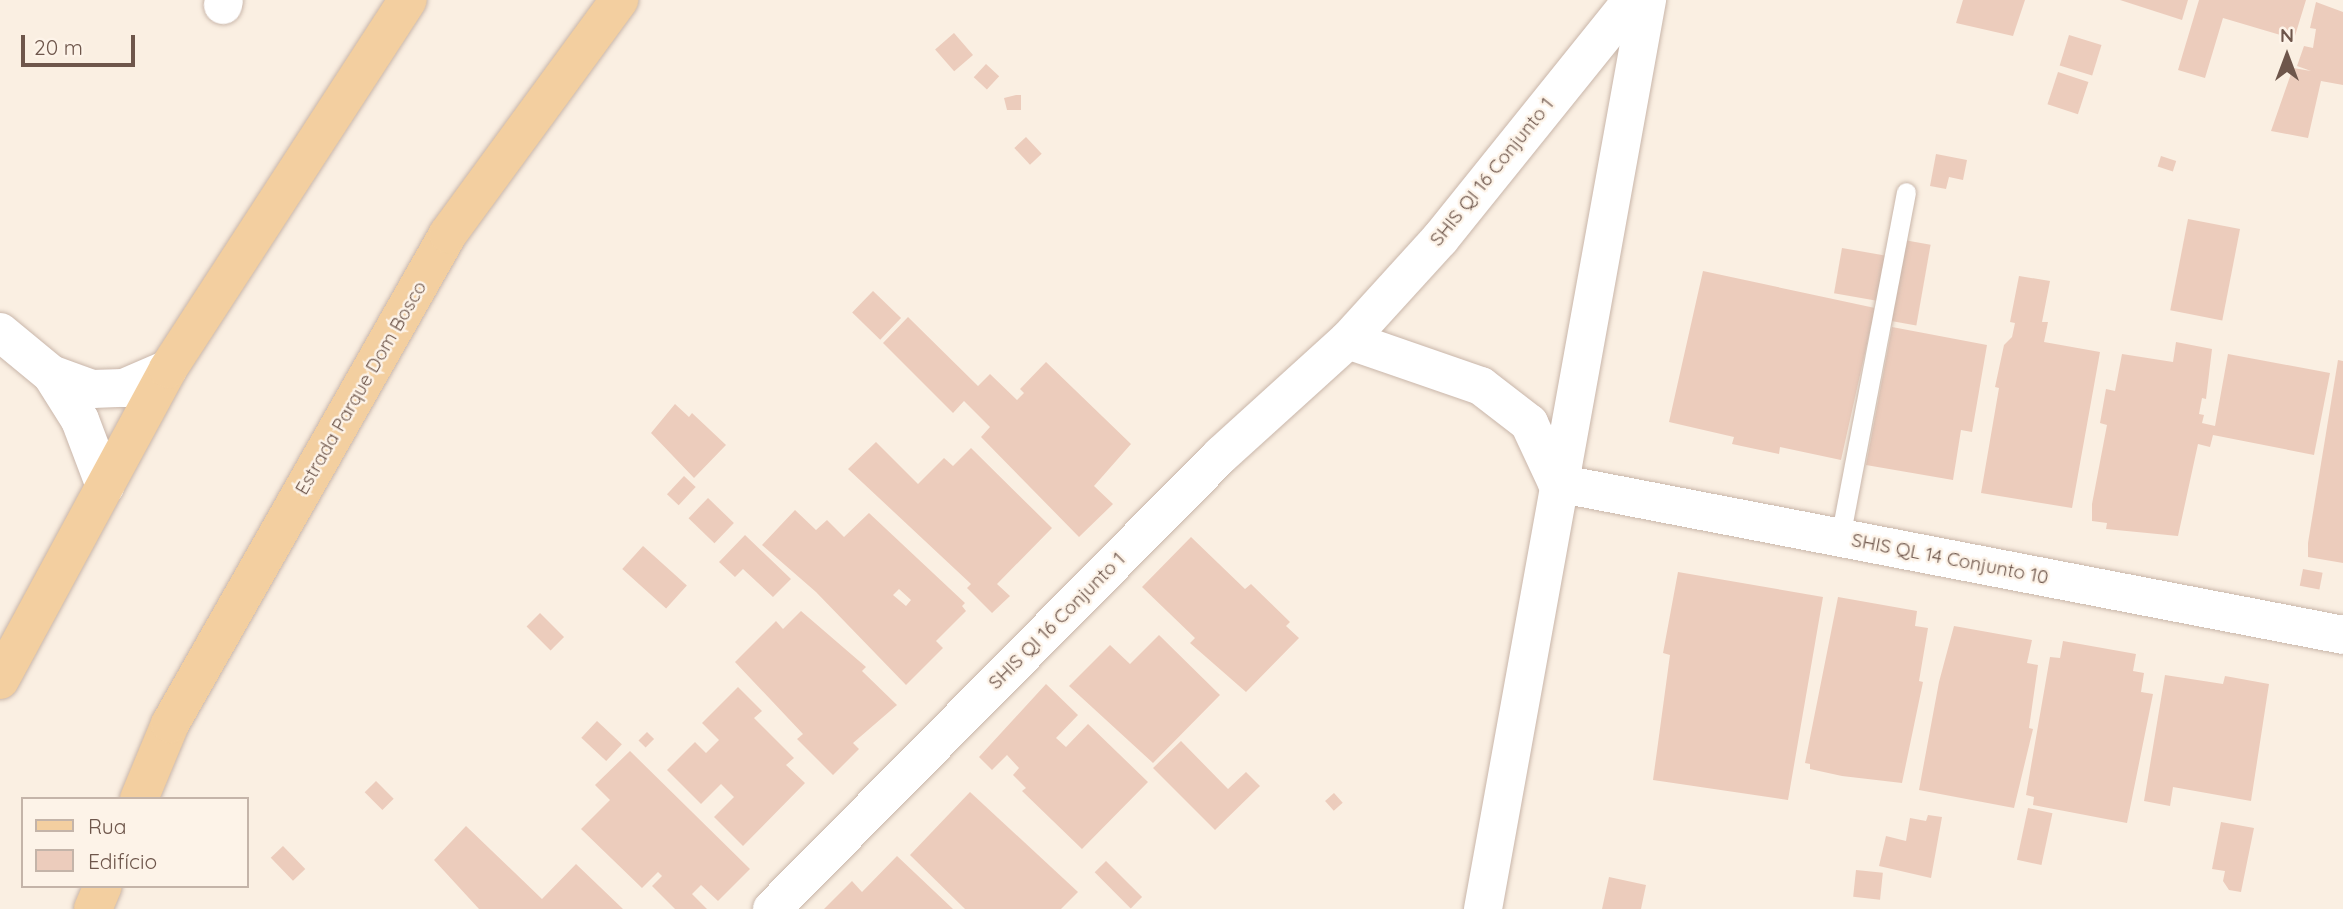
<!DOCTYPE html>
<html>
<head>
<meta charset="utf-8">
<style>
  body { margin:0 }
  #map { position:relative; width:2343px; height:909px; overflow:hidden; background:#faefe2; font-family:Quicksand,sans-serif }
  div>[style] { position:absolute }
  .building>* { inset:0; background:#ecccbc; transform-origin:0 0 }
  .roads { filter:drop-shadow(0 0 2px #c9b6aa) drop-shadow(0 0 2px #c9b6aa) }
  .service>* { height:19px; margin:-9.5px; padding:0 9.5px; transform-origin:9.5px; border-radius:9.5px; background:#fff }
  .minor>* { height:38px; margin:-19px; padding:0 19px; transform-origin:19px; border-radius:19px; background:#fff }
  .tertiary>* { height:38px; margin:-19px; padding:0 19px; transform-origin:19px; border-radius:19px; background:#fff }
  .primary>* { height:38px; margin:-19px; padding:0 19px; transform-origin:19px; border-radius:19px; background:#f3cfa0 }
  span { translate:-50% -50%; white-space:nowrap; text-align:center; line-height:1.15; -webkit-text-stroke:5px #fdf3e8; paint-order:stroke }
  .street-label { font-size:19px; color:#6e564b }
  .legend { position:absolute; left:21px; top:797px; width:228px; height:91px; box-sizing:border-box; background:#fdf3e8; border:2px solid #c4b4a9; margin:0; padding:9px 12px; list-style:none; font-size:21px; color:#6e564b }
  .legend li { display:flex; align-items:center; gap:14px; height:35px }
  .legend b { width:35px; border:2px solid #c4b4a9 }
  .north { position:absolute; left:2252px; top:21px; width:70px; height:70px; -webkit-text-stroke:5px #fdf3e8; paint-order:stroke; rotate:0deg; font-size:19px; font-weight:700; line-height:28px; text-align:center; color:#6e564b }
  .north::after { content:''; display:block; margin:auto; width:24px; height:32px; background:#6e564b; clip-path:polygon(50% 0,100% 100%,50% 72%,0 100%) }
  .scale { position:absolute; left:21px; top:35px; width:114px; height:32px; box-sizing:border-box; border:4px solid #6e564b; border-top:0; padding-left:9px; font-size:21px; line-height:24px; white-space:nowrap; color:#6e564b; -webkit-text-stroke:5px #fdf3e8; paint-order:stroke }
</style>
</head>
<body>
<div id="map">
  <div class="building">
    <i style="clip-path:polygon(1963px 0,2025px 0,2013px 36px,1956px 23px)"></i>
    <i style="clip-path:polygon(2120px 0,2188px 0,2182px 20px)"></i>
    <i style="clip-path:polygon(2199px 0,2306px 0,2294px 39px,2223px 18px,2205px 78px,2178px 70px)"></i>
    <i style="clip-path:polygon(2316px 2px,2343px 12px,2343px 85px,2321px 81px,2308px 138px,2271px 131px,2293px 68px,2311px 71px,2297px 66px,2304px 46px,2313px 48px,2316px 29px,2310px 28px)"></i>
    <i style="left:954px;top:33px;width:29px;height:25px;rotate:49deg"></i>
    <i style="left:2069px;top:35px;width:34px;height:32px;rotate:17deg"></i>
    <i style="left:986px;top:64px;width:18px;height:18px;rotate:43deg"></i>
    <i style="left:2058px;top:72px;width:32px;height:34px;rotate:18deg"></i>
    <i style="clip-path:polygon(1016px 95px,1021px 95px,1021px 110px,1007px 110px,1004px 98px)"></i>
    <i style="left:1026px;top:137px;width:23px;height:16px;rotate:47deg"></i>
    <i style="clip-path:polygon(1936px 154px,1967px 160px,1963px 180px,1949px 177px,1946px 189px,1930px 186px)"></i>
    <i style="left:2161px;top:156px;width:16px;height:11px;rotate:18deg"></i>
    <i style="left:2188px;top:219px;width:53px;height:93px;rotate:11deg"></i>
    <i style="left:1904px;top:240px;width:27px;height:82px;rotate:10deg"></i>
    <i style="left:1842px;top:248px;width:45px;height:46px;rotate:10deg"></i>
    <i style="clip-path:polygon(1703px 271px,1875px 308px,1841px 460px,1780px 447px,1779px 454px,1732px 444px,1734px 437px,1669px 422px)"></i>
    <i style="clip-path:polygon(2019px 276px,2050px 281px,2042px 322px,2048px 322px,2044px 342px,2100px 352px,2072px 508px,1981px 493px,1999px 388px,1995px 387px,2004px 345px,2012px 337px,2015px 323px,2010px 322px)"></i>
    <i style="left:873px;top:291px;width:39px;height:30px;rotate:44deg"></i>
    <i style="clip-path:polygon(908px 317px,978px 386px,990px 374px,1017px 400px,1024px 393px,1020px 389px,1046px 362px,1131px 444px,1094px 486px,1113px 504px,1079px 537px,981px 437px,990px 427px,964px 401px,953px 413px,883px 343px)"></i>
    <i style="clip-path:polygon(1892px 327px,1987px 345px,1972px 432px,1961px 430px,1953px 480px,1866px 465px)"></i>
    <i style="clip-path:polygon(2176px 342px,2212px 349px,2206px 399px,2202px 398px,2199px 414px,2204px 415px,2202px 423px,2215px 426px,2228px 354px,2330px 373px,2314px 455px,2213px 435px,2210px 447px,2198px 444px,2178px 536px,2106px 529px,2107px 523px,2092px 521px,2092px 504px,2107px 425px,2100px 423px,2106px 389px,2115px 391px,2122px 354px,2173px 362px)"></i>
    <i style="clip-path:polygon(2338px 360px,2343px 361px,2343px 563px,2308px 557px,2308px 543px)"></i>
    <i style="clip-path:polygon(675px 404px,689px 417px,692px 413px,726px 445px,694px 478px,651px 433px)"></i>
    <i style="clip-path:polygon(876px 442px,918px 484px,944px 458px,953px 466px,971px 448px,1052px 528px,997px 584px,1010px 596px,992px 613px,967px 588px,971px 584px,848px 469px)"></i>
    <i style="left:684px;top:476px;width:16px;height:25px;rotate:43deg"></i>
    <i style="left:708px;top:498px;width:36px;height:28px;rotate:44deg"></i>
    <i style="clip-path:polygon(evenodd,795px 510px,816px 530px,827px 520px,844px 537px,869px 513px,965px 603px,962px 606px,966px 611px,936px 641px,943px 648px,906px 685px,816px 592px,762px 545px,795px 510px,899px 589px,911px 600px,906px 606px,893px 595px,899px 589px)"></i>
    <i style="clip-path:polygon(745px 535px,791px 579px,773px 597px,743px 569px,735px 577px,719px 562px)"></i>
    <i style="clip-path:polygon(1191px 537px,1245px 589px,1251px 584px,1290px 622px,1286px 626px,1299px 638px,1246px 692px,1190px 643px,1195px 638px,1142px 587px)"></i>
    <i style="left:643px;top:546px;width:59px;height:31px;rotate:42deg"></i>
    <i style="left:2303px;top:569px;width:20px;height:17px;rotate:11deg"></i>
    <i style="clip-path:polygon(1678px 572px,1823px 597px,1788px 800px,1653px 780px,1670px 655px,1663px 653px)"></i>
    <i style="clip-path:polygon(1838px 597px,1917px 611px,1915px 626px,1928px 628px,1919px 681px,1923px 682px,1902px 783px,1842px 776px,1810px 769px,1810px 764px,1805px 763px)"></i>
    <i style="clip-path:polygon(801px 611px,866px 667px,862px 671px,897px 705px,853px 743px,859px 749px,833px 775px,797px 739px,803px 734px,735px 662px,776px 621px,783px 629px)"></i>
    <i style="left:540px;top:613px;width:34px;height:19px;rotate:45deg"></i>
    <i style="clip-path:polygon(1954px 626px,2032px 640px,2027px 663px,2038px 665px,2029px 728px,2033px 729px,2014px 808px,1919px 790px,1939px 682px)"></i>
    <i style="clip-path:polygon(1159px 635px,1220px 695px,1153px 763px,1069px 686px,1110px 645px,1130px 664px)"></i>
    <i style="clip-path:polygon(2063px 641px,2136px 654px,2133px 671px,2144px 673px,2141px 692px,2153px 694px,2127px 823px,2033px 805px,2034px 797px,2026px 795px,2050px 657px,2060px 658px)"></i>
    <i style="clip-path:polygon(2165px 675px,2223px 684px,2225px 676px,2269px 684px,2251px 801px,2173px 787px,2170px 806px,2144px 801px)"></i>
    <i style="clip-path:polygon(1046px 684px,1078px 715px,1056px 738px,1066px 747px,1088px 724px,1148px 782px,1082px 849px,1022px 791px,1026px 788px,1013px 775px,1019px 768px,1007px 755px,992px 770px,979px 757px)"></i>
    <i style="clip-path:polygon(738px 687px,762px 711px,754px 718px,794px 758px,786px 765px,805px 783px,743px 846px,714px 817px,734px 797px,721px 784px,701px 804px,667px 770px,695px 742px,706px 753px,719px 740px,702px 723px)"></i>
    <i style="left:597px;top:721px;width:34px;height:23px;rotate:43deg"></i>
    <i style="left:647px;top:732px;width:10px;height:12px;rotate:45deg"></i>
    <i style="clip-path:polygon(1181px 741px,1228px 789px,1246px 772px,1260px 786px,1215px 830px,1153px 768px)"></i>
    <i style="clip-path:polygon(630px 751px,750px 869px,718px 901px,701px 885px,692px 894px,707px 909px,675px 909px,652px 886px,662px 876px,658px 872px,642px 888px,581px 829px,610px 800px,595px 785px)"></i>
    <i style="left:376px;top:781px;width:25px;height:16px;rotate:45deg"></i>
    <i style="clip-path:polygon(970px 792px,1078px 892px,1061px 909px,965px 909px,910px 855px)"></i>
    <i style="left:1334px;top:793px;width:13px;height:12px;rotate:48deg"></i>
    <i style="left:2028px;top:808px;width:25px;height:53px;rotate:12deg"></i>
    <i style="clip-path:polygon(1928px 815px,1942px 817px,1931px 878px,1879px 866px,1886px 836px,1906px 841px,1910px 818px,1926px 821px)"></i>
    <i style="clip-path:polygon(2221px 822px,2254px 828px,2241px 892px,2229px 890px,2223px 881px,2225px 871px,2212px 869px)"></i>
    <i style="clip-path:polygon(466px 826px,542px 899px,576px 864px,623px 909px,479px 909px,434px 860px)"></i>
    <i style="left:283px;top:846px;width:32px;height:17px;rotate:46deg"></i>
    <i style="clip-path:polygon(897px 856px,953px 909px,824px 909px,852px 881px,862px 892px)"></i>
    <i style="left:1106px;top:861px;width:51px;height:16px;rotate:45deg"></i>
    <i style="left:1856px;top:870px;width:27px;height:27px;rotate:6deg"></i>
    <i style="clip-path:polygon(1609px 877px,1646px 885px,1641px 909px,1602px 909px)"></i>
  </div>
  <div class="roads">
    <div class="service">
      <i style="left:1840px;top:538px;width:352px;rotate:-79.2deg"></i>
    </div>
    <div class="minor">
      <i style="left:223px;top:5px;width:5px;rotate:-79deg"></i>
      <i style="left:0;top:332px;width:66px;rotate:39.5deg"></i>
      <i style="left:51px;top:374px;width:54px;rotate:57.8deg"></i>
      <i style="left:80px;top:420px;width:71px;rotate:69.3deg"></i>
      <i style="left:1348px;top:340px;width:141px;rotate:19.1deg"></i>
      <i style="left:1481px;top:386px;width:61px;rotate:37.6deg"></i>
      <i style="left:1529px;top:423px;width:66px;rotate:65deg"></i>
      <i style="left:1557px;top:483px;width:801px;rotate:10.94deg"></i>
      <i style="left:51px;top:374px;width:44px;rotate:20.1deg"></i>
      <i style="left:92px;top:389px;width:32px;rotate:-2deg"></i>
      <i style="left:124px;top:388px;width:48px;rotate:-23.4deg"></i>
      <i style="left:772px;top:909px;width:639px;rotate:-45.32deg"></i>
      <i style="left:1221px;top:455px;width:171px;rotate:-42.2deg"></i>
      <i style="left:1348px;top:340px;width:137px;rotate:-47.7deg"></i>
      <i style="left:1440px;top:239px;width:307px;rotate:-51.2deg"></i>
    </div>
    <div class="tertiary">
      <i style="left:1483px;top:909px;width:924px;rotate:-79.77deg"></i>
    </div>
    <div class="primary">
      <i style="left:0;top:680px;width:353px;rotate:-61.6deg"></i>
      <i style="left:168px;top:369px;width:440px;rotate:-57deg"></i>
      <i style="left:139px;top:799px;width:81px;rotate:-67.5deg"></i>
      <i style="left:170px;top:724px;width:563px;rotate:-60.43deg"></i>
      <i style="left:448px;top:234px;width:290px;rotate:-53.8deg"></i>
      <i style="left:93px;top:909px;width:25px;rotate:-67deg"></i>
    </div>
  </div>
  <div class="street-label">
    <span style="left:1492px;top:172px;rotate:-51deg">SHIS QI 16 Conjunto 1</span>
    <span style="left:361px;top:388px;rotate:-60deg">Estrada Parque Dom Bosco</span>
    <span style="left:1950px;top:559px;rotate:11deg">SHIS QL 14 Conjunto 10</span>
    <span style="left:1057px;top:621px;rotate:-45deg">SHIS QI 16 Conjunto 1</span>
  </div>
  <ul class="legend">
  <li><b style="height:9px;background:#f3cfa0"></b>Rua</li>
  <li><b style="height:19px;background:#ecccbc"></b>Edifício</li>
  </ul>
  <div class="north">N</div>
  <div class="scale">20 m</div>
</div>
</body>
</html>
